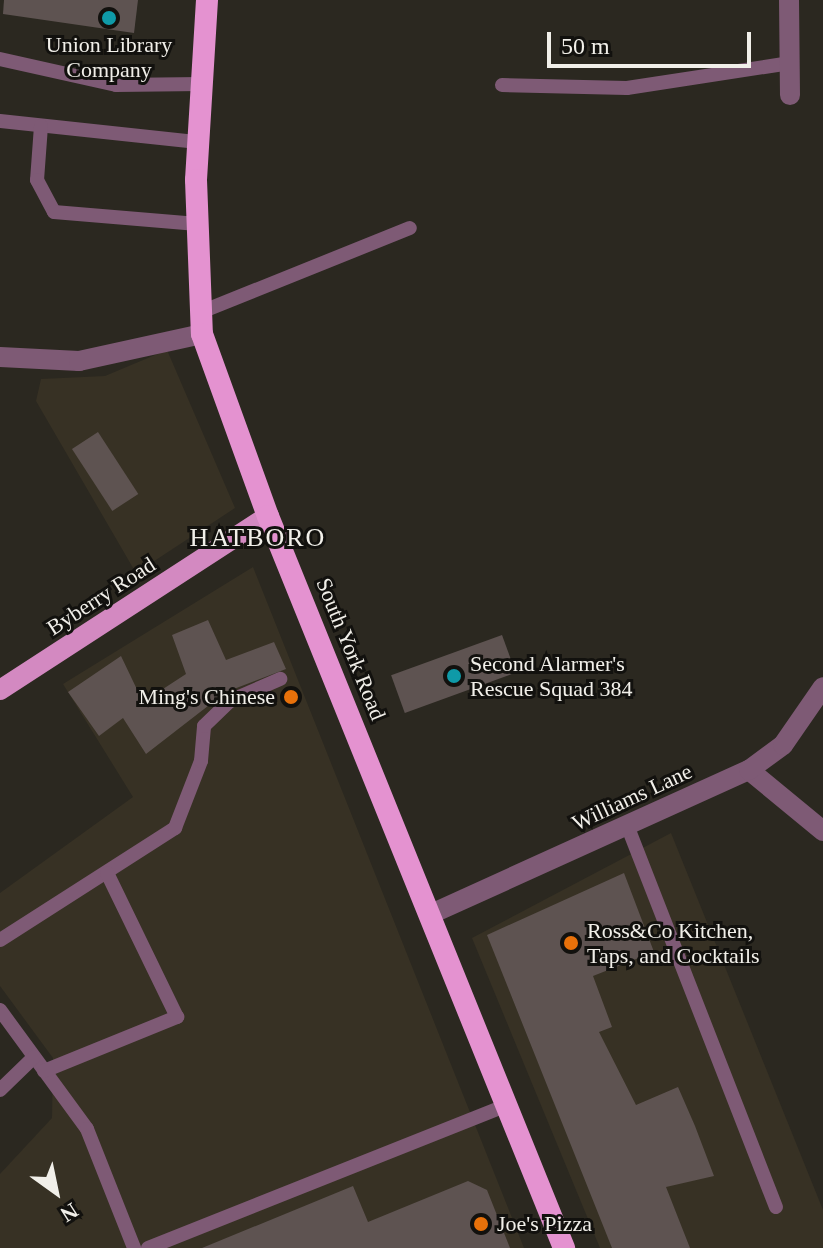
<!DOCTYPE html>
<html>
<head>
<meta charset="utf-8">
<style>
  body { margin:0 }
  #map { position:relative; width:823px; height:1248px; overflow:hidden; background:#2b2820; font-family:"Times New Roman",serif }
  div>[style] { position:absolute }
  .built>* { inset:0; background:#373124 }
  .building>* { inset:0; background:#5e5351; transform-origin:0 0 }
  .service>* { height:14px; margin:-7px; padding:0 7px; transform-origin:7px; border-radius:7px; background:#7e5a75 }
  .minor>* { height:20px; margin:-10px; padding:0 10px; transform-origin:10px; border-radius:10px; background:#7e5a75 }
  .primary>* { height:20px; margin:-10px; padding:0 10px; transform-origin:10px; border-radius:10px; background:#d389c1 }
  .trunk>* { height:22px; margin:-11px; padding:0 11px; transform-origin:11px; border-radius:11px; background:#e492d0 }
  .dots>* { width:22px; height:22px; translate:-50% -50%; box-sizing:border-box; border:4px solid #12110e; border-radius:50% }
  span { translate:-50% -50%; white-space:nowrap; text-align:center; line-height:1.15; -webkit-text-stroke:6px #12110e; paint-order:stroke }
  .poi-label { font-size:22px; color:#f1efe9 }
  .left { translate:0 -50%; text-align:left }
  .right { translate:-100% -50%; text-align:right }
  .street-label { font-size:22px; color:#f1efe9 }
  .quarter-label { font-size:26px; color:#f1efe9; letter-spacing:2px }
  .north { position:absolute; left:16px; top:1152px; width:80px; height:80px; -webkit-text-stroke:6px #12110e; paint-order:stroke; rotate:147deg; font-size:22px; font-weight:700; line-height:32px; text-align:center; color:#f1efe9 }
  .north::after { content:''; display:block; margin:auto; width:28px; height:36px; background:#f1efe9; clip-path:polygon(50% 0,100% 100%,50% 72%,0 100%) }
  .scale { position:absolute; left:547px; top:32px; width:204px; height:36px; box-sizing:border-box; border:4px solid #f1efe9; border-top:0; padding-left:10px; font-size:24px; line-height:28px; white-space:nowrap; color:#f1efe9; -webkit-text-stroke:6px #12110e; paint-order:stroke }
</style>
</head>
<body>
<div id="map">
  <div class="built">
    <i style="clip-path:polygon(167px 350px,235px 508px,136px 573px,36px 401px,41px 379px,105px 376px)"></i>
    <i style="clip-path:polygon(253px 567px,524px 1248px,0 1248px,0 1174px,52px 1118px,53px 1058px,0 986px,0 893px,133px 797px,63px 684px)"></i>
    <i style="clip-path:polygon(671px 833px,823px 1210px,823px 1248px,600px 1248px,472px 938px)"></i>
  </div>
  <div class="building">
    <i style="clip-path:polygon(4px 0,138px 0,134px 33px,3px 14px)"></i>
    <i style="left:98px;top:432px;width:74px;height:31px;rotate:57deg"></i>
    <i style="clip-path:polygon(208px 620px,226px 660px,274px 642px,286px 669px,226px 692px,146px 754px,123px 718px,99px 736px,68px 692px,121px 656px,143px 702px,186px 674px,172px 635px)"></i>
    <i style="left:502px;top:635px;width:40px;height:118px;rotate:70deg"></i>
    <i style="clip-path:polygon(624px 873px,654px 952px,593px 976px,612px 1027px,599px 1032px,636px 1105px,678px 1087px,695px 1126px,714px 1176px,666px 1187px,690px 1248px,612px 1248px,487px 935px)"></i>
    <i style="clip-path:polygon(468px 1181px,487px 1190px,510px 1248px,202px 1248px,353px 1186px,368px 1222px)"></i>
  </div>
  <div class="service">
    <i style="left:0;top:59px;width:119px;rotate:12.6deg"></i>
    <i style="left:116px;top:85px;width:85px;rotate:-0.7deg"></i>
    <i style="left:502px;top:85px;width:125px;rotate:1.4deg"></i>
    <i style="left:627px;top:88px;width:165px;rotate:-8.7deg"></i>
    <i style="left:0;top:121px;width:199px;rotate:6.1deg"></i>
    <i style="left:41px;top:126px;width:54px;rotate:94.2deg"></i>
    <i style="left:37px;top:180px;width:36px;rotate:62deg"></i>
    <i style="left:54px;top:212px;width:144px;rotate:4.8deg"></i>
    <i style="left:201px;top:312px;width:225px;rotate:-21.9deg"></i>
    <i style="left:627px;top:825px;width:410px;rotate:68.7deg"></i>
    <i style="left:0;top:940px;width:208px;rotate:-32.6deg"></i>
    <i style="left:175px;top:828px;width:72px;rotate:-68.8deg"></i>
    <i style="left:201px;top:761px;width:35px;rotate:-85deg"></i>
    <i style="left:204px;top:726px;width:36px;rotate:-44deg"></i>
    <i style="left:230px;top:701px;width:55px;rotate:-23.7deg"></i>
    <i style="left:0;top:1010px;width:147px;rotate:53.8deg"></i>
    <i style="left:87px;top:1129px;width:128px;rotate:68.4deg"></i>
    <i style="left:44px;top:1071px;width:144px;rotate:-22.1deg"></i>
    <i style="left:177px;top:1017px;width:160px;rotate:-115.9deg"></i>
    <i style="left:0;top:1090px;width:47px;rotate:-44.1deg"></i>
    <i style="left:148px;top:1248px;width:386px;rotate:-21.7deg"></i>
  </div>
  <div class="minor">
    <i style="left:789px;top:0;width:95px;rotate:89.4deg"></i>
    <i style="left:0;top:357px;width:79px;rotate:2.9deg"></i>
    <i style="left:79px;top:361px;width:126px;rotate:-12.4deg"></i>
    <i style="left:749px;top:770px;width:96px;rotate:39.5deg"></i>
    <i style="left:431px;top:914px;width:349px;rotate:-24.4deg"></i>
    <i style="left:749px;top:770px;width:42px;rotate:-36.3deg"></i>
    <i style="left:783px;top:745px;width:70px;rotate:-55.4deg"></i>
  </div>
  <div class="primary">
    <i style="left:0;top:690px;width:320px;rotate:-33deg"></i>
  </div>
  <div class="trunk">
    <i style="left:207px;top:0;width:180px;rotate:93.5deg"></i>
    <i style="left:196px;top:180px;width:154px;rotate:87.8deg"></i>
    <i style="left:202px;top:334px;width:194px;rotate:70.1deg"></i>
    <i style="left:268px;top:516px;width:790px;rotate:67.98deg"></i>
  </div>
  <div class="dots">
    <i style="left:109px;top:18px;background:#0f9aa8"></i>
    <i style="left:454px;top:676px;background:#0f9aa8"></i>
    <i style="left:291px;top:697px;background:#e8710a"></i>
    <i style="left:571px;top:943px;background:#e8710a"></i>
    <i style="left:481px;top:1224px;background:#e8710a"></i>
  </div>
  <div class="poi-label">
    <span style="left:109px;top:57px">Union Library<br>Company</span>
    <span class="left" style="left:470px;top:676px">Second Alarmer's<br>Rescue Squad 384</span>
    <span class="right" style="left:275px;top:697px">Ming's Chinese</span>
    <span class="left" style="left:587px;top:943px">Ross&amp;Co Kitchen,<br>Taps, and Cocktails</span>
    <span class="left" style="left:497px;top:1224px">Joe's Pizza</span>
  </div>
  <div class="street-label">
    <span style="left:101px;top:596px;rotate:-33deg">Byberry Road</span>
    <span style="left:351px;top:649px;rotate:68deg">South York Road</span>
    <span style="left:632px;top:797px;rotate:-25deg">Williams Lane</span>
  </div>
  <div class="quarter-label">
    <span style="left:258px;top:538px">HATBORO</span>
  </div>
  <div class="north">N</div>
  <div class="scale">50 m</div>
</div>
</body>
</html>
